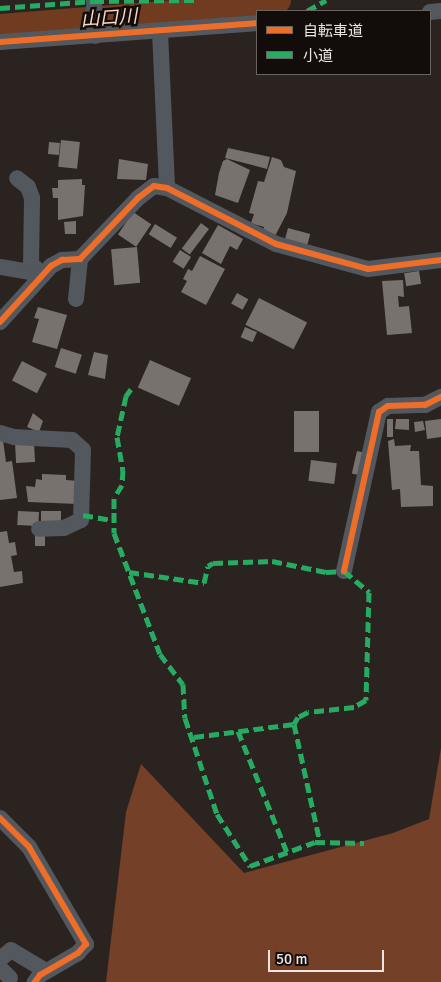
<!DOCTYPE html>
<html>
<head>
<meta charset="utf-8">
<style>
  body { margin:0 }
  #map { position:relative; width:441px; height:982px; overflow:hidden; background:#2a2320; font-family:Signika,"Noto Sans JP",sans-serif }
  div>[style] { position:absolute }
  .forest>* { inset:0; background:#744027 }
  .river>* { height:28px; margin:-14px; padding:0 14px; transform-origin:14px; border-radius:14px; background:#713b20 }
  .building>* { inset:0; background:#78726f; transform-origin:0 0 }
  .minor>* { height:16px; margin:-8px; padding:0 8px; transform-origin:8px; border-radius:8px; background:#52585d }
  .quiet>* { height:5px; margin-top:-2.5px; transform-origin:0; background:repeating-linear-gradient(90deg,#26ab63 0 10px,transparent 0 15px) }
  .cycleway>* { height:6px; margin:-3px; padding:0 3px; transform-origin:3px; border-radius:3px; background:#ee6e29 }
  span { translate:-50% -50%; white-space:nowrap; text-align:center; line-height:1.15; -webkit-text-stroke:5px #120d0a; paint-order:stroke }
  .water-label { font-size:19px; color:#fbd5c4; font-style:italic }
  .legend { position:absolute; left:256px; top:10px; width:175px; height:65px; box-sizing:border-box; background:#120d0a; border:1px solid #6a6360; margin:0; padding:6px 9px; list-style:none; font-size:15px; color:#eee5e1 }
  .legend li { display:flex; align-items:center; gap:10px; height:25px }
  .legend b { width:25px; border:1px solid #6a6360 }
  .scale { position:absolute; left:268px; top:950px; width:116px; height:22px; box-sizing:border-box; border:2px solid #eee5e1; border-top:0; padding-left:6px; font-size:15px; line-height:18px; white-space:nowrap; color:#eee5e1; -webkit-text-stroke:4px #120d0a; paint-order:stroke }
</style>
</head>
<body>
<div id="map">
  <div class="forest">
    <i style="clip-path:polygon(441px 748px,441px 982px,106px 982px,126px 812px,141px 764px,244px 873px,393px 833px,429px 819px)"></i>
  </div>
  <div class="river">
    <i style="left:0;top:28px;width:226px;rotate:-4.6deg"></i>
    <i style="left:225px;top:10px;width:53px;rotate:-10.9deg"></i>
  </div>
  <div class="building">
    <i style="left:61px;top:140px;width:19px;height:27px;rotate:6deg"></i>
    <i style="left:49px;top:142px;width:11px;height:12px;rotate:5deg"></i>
    <i style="clip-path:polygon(228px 148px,270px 157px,267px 169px,225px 158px)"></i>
    <i style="clip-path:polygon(272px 157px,281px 160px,284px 167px,296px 171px,287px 213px,275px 236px,263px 231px,264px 227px,251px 223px,254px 214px,249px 213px,258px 181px,264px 182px)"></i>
    <i style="clip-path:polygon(119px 159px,148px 164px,146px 180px,117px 179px)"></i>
    <i style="clip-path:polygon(227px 159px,250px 170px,238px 203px,215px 195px,219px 173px,223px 161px)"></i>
    <i style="clip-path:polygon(82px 179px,82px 185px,85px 185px,83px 216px,58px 220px,58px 198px,53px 198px,52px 188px,58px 188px,58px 180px)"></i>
    <i style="left:133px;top:212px;width:22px;height:27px;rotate:34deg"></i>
    <i style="clip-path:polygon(76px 221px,76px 234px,65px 234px,64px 222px)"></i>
    <i style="left:201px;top:223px;width:10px;height:32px;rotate:37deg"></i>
    <i style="left:155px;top:224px;width:26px;height:12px;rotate:32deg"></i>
    <i style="clip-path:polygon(218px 225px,243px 239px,237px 250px,230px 246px,221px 264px,202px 253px)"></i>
    <i style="left:288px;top:228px;width:23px;height:13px;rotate:15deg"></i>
    <i style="left:137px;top:247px;width:36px;height:26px;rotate:85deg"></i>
    <i style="left:180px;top:250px;width:13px;height:14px;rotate:32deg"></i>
    <i style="clip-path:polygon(200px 256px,225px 269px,206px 305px,181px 292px,187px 281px,183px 279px,188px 269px,192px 271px)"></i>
    <i style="left:419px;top:271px;width:13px;height:15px;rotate:81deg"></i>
    <i style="clip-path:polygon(403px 280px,404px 297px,398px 296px,399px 307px,409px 306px,412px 333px,387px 335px,382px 281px)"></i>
    <i style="left:237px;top:293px;width:13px;height:12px;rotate:29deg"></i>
    <i style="left:259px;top:298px;width:54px;height:30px;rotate:27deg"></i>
    <i style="clip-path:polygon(38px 307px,67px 315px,57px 349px,32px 342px,39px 319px,34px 318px)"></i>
    <i style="left:245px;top:327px;width:13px;height:11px;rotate:23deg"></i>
    <i style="left:61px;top:348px;width:22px;height:20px;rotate:18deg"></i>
    <i style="clip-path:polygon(94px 352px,108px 355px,105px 379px,88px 375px)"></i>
    <i style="left:150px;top:360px;width:45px;height:30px;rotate:24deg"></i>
    <i style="left:22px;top:361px;width:28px;height:22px;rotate:27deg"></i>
    <i style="left:294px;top:411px;width:25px;height:41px"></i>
    <i style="clip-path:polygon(33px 413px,43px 421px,39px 432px,27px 427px)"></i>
    <i style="left:387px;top:419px;width:6px;height:18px"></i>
    <i style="clip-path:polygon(396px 419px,409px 419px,409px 430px,395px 429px)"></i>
    <i style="clip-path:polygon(441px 419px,441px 437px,427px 439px,425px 421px)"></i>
    <i style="clip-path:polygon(423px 421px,425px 430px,415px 432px,414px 422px)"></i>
    <i style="clip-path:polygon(394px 439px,395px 446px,411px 445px,410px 451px,419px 451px,421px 485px,433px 486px,433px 506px,401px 507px,400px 489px,392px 490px,388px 441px)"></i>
    <i style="clip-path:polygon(3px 440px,6px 462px,12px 461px,17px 498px,0 500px,0 441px)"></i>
    <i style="left:34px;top:442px;width:20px;height:19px;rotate:87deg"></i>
    <i style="left:357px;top:451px;width:9px;height:23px;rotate:13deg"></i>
    <i style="left:311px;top:460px;width:26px;height:21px;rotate:7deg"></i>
    <i style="clip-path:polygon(42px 474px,66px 475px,66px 480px,79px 481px,78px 504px,28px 502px,26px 486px,35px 487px,36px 479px,42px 480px)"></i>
    <i style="left:18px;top:511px;width:21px;height:14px;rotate:3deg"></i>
    <i style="left:41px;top:511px;width:20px;height:15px"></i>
    <i style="clip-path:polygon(7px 531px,9px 543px,15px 542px,17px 555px,11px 556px,14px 572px,22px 571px,23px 583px,0 587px,0 532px)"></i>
    <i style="left:35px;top:534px;width:10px;height:12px"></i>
  </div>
  <div class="minor">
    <i style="left:94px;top:0;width:36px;rotate:88deg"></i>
    <i style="left:430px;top:12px;width:11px;rotate:-5deg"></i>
    <i style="left:160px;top:32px;width:156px;rotate:87.4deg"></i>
    <i style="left:0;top:42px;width:258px;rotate:-4.2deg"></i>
    <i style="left:0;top:267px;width:43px;rotate:9.5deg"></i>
    <i style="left:42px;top:274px;width:15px;rotate:-138deg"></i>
    <i style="left:31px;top:264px;width:66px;rotate:-89.1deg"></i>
    <i style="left:32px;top:198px;width:12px;rotate:-110deg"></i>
    <i style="left:28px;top:187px;width:14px;rotate:-141deg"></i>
    <i style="left:76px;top:299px;width:40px;rotate:-84.3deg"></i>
    <i style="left:0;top:322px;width:76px;rotate:-47.7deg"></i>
    <i style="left:51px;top:266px;width:13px;rotate:-29deg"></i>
    <i style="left:62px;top:260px;width:18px;rotate:-3deg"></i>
    <i style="left:80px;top:259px;width:84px;rotate:-46.4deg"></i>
    <i style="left:138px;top:198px;width:20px;rotate:-37deg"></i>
    <i style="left:154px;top:186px;width:13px;rotate:9deg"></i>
    <i style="left:167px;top:188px;width:123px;rotate:27.2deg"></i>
    <i style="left:276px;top:244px;width:95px;rotate:15.2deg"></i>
    <i style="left:368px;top:269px;width:74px;rotate:-7deg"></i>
    <i style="left:0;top:433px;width:15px;rotate:16deg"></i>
    <i style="left:14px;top:437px;width:58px;rotate:3deg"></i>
    <i style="left:72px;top:440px;width:15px;rotate:42deg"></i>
    <i style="left:83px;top:450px;width:70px;rotate:91.6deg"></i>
    <i style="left:81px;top:520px;width:19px;rotate:155deg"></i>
    <i style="left:64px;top:528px;width:25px;rotate:178deg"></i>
    <i style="left:344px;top:571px;width:163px;rotate:-77.6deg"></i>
    <i style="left:379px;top:412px;width:11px;rotate:-34deg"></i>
    <i style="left:388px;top:406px;width:37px;rotate:-2deg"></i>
    <i style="left:425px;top:405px;width:18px;rotate:-27deg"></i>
    <i style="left:0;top:818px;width:41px;rotate:45deg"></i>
    <i style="left:29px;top:847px;width:113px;rotate:59.6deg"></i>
    <i style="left:86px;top:944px;width:12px;rotate:132deg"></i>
    <i style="left:78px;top:953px;width:44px;rotate:149.9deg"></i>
    <i style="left:40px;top:975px;width:9px;rotate:126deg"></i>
    <i style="left:0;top:959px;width:14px;rotate:-39deg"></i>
    <i style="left:11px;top:950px;width:41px;rotate:31deg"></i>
    <i style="left:0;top:968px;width:14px;rotate:45deg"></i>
  </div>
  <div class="quiet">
    <i style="left:0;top:8px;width:94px;rotate:-4.3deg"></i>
    <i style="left:94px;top:1px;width:101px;rotate:-0.6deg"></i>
    <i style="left:307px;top:11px;width:22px;rotate:-30deg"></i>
    <i style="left:131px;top:389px;width:9px;rotate:126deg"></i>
    <i style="left:126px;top:396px;width:42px;rotate:102.4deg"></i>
    <i style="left:117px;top:437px;width:34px;rotate:80deg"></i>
    <i style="left:123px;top:470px;width:15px;rotate:94deg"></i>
    <i style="left:122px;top:485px;width:15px;rotate:122deg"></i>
    <i style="left:114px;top:498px;width:35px;rotate:90deg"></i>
    <i style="left:114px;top:533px;width:129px;rotate:69.2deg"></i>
    <i style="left:160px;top:654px;width:38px;rotate:53deg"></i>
    <i style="left:183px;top:684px;width:34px;rotate:87deg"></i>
    <i style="left:185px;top:718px;width:101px;rotate:71.6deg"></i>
    <i style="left:217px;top:814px;width:62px;rotate:57.6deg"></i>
    <i style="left:250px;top:866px;width:69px;rotate:-20.3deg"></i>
    <i style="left:315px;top:842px;width:49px;rotate:1.2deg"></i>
    <i style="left:83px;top:515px;width:29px;rotate:10deg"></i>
    <i style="left:129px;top:572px;width:76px;rotate:8.3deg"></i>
    <i style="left:204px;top:583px;width:17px;rotate:-77deg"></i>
    <i style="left:208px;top:566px;width:6px;rotate:-31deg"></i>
    <i style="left:213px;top:563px;width:59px;rotate:-1.9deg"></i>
    <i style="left:272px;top:561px;width:55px;rotate:11.5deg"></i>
    <i style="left:326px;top:572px;width:18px;rotate:-3deg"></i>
    <i style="left:344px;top:571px;width:33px;rotate:40deg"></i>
    <i style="left:369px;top:592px;width:108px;rotate:91.6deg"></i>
    <i style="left:366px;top:700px;width:14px;rotate:150deg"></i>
    <i style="left:354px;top:707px;width:46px;rotate:173.8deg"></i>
    <i style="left:308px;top:712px;width:11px;rotate:153deg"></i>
    <i style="left:298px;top:717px;width:8px;rotate:120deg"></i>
    <i style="left:294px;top:724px;width:121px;rotate:77.6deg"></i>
    <i style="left:238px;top:731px;width:131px;rotate:68deg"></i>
    <i style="left:194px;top:737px;width:101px;rotate:-7.4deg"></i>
  </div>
  <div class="cycleway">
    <i style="left:0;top:42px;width:258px;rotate:-4.2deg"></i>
    <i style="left:0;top:322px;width:76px;rotate:-47.7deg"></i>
    <i style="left:51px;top:266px;width:13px;rotate:-29deg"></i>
    <i style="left:62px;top:260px;width:18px;rotate:-3deg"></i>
    <i style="left:80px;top:259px;width:84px;rotate:-46.4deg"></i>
    <i style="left:138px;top:198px;width:20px;rotate:-37deg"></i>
    <i style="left:154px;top:186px;width:13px;rotate:9deg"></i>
    <i style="left:167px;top:188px;width:123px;rotate:27.2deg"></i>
    <i style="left:276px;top:244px;width:95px;rotate:15.2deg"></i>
    <i style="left:368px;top:269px;width:74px;rotate:-7deg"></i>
    <i style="left:344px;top:571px;width:163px;rotate:-77.6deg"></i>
    <i style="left:379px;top:412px;width:11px;rotate:-34deg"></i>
    <i style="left:388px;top:406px;width:37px;rotate:-2deg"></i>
    <i style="left:425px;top:405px;width:18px;rotate:-27deg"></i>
    <i style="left:0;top:818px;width:41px;rotate:45deg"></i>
    <i style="left:29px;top:847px;width:113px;rotate:59.6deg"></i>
    <i style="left:86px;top:944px;width:12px;rotate:132deg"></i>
    <i style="left:78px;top:953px;width:44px;rotate:149.9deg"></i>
    <i style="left:40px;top:975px;width:9px;rotate:126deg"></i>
  </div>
  <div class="water-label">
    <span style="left:109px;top:19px;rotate:-4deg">山口川</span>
  </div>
  <ul class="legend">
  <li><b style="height:6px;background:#ee6e29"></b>自転車道</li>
  <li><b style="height:6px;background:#26ab63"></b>小道</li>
  </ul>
  <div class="scale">50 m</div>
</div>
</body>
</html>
